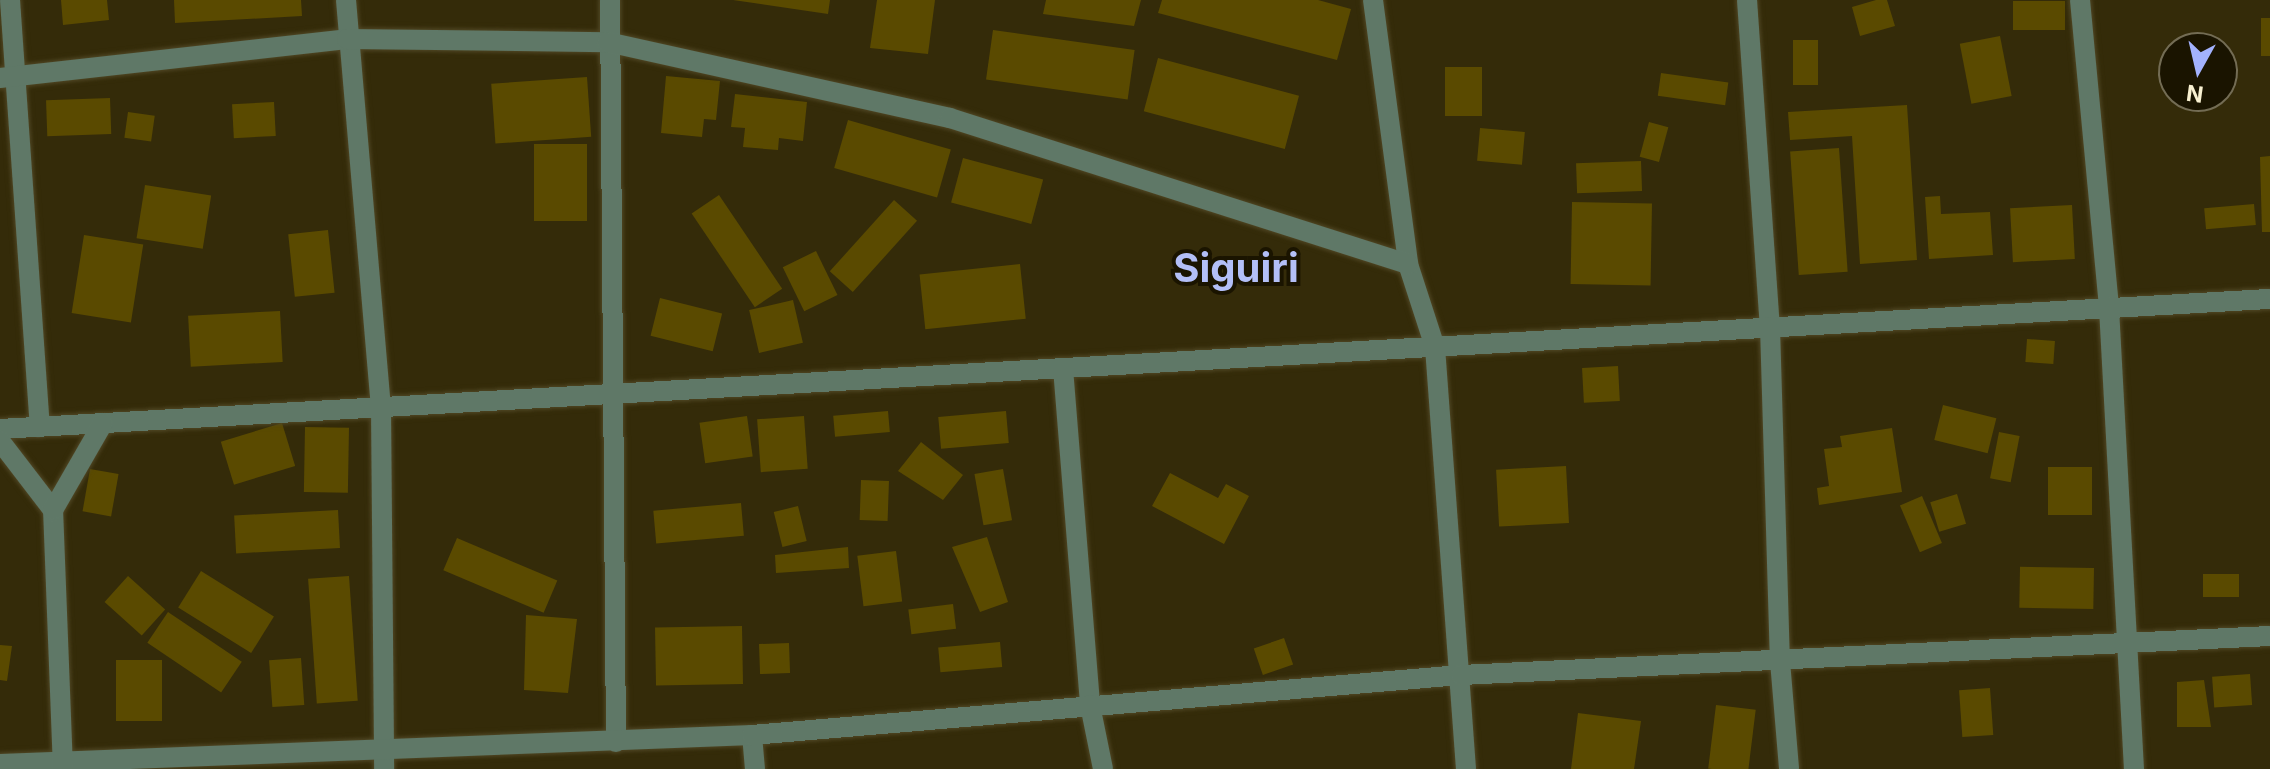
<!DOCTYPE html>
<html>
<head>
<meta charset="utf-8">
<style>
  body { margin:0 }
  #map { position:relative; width:2270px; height:769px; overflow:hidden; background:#342b09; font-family:Inter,sans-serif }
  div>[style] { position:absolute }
  .building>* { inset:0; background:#5a4a00; transform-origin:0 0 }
  .roads { filter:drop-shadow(0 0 2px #504725) drop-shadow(0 0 2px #504725) }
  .minor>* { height:20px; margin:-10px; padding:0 10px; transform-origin:10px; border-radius:10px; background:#5f7867 }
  span { translate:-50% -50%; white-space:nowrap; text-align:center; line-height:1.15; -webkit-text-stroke:8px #1a1400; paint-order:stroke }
  .town-label { font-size:40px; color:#b3bff7; font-weight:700 }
  .north { position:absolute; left:2158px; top:32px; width:80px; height:80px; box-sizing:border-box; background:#1a1400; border:2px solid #736c54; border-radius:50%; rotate:188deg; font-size:22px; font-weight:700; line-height:32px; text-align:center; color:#f9f1d1 }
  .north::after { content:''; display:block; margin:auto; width:28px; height:36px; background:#a3b2fd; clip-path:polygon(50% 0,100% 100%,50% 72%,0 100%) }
</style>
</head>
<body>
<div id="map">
  <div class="building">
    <i style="clip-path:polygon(61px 0,107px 0,109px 20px,63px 25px)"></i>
    <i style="clip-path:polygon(174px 0,301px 0,302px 16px,175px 23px)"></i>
    <i style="clip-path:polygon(733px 0,830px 0,828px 14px)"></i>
    <i style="clip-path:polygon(877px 0,935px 0,928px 54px,870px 48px)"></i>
    <i style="clip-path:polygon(1046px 0,1141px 0,1134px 26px,1043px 14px)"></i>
    <i style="clip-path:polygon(1162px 0,1318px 0,1351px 9px,1337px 60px,1158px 13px)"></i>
    <i style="clip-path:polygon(1876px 0,1887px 0,1895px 26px,1860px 36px,1852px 7px)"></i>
    <i style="left:2065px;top:1px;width:29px;height:52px;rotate:90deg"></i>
    <i style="left:2261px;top:18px;width:9px;height:38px"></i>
    <i style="left:993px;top:30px;width:143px;height:50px;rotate:8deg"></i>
    <i style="left:2000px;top:36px;width:61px;height:41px;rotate:79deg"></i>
    <i style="left:1793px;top:40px;width:25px;height:45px"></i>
    <i style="left:1158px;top:58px;width:146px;height:55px;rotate:15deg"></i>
    <i style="left:1445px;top:67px;width:37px;height:49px"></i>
    <i style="left:1661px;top:73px;width:68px;height:23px;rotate:8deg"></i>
    <i style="clip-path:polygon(666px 76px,720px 81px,716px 120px,704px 119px,702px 137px,661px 133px)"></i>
    <i style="left:587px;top:77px;width:60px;height:96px;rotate:86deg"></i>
    <i style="clip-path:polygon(735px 94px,807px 102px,803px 141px,779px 138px,778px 150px,743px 147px,745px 128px,731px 127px)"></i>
    <i style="left:110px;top:98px;width:36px;height:64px;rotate:88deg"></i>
    <i style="left:274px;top:102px;width:34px;height:42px;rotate:87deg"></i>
    <i style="clip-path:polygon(1907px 105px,1917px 260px,1860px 264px,1852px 136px,1790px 140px,1788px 112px)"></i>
    <i style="left:128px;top:112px;width:27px;height:26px;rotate:8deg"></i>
    <i style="left:848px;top:120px;width:107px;height:50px;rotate:16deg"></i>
    <i style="left:1649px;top:122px;width:20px;height:36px;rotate:15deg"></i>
    <i style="left:1480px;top:128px;width:45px;height:33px;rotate:5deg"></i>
    <i style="left:534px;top:144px;width:53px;height:77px"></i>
    <i style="left:1839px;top:148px;width:124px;height:49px;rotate:86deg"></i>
    <i style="clip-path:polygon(2270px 156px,2270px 232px,2262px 232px,2260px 157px)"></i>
    <i style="left:963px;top:158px;width:83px;height:46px;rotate:15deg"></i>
    <i style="left:1641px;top:161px;width:30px;height:65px;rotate:88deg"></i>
    <i style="left:145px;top:185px;width:67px;height:54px;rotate:9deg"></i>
    <i style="left:719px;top:195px;width:113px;height:33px;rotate:56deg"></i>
    <i style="clip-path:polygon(1940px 196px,1941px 214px,1990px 212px,1993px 255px,1929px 259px,1925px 197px)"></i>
    <i style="left:894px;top:200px;width:31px;height:96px;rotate:42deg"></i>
    <i style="left:1572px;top:202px;width:80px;height:82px;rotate:1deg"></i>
    <i style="left:2254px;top:204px;width:21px;height:50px;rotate:85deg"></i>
    <i style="left:2072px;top:205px;width:54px;height:62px;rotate:87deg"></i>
    <i style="left:328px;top:230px;width:63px;height:40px;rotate:84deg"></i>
    <i style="left:84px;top:235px;width:60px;height:79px;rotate:9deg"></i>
    <i style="left:816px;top:251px;width:49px;height:37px;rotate:64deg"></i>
    <i style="left:1020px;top:264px;width:55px;height:101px;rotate:84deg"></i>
    <i style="left:660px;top:298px;width:64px;height:39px;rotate:14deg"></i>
    <i style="left:793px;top:300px;width:44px;height:45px;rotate:77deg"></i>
    <i style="left:280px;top:311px;width:51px;height:92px;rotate:87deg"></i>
    <i style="left:2027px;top:339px;width:28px;height:23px;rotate:4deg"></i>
    <i style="left:1618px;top:366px;width:35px;height:36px;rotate:87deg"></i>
    <i style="left:1943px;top:405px;width:55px;height:36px;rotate:14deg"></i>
    <i style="left:888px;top:411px;width:21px;height:55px;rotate:85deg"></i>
    <i style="left:1006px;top:411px;width:32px;height:68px;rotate:85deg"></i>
    <i style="left:747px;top:416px;width:41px;height:48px;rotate:82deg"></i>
    <i style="left:804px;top:416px;width:53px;height:47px;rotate:86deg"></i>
    <i style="left:282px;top:423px;width:45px;height:64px;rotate:73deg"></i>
    <i style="left:305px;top:427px;width:44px;height:65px;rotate:1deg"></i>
    <i style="clip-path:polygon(1892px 428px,1902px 492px,1819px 505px,1817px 488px,1829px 486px,1824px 449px,1842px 447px,1840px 436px)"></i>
    <i style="left:1999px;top:432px;width:21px;height:47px;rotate:11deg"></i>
    <i style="clip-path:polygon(921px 442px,963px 475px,943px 500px,898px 471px)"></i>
    <i style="left:1566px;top:466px;width:57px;height:70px;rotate:87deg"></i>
    <i style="left:2048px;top:467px;width:44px;height:48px"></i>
    <i style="left:90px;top:469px;width:29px;height:43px;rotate:10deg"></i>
    <i style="left:1003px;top:469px;width:52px;height:29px;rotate:80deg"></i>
    <i style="clip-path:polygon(1170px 473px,1218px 498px,1226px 484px,1249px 496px,1224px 544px,1152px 506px)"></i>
    <i style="left:861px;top:480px;width:28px;height:40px;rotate:2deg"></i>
    <i style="left:1957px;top:494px;width:31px;height:28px;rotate:73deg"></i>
    <i style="left:1922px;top:496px;width:51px;height:24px;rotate:67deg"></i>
    <i style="left:741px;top:503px;width:33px;height:88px;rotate:85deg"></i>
    <i style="left:798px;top:506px;width:36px;height:25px;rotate:76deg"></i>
    <i style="left:338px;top:510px;width:38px;height:104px;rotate:87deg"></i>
    <i style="clip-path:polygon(987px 537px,1008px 602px,980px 612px,952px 547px)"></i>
    <i style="left:457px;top:538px;width:109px;height:35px;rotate:23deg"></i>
    <i style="clip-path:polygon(848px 547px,849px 568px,776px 573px,775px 555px)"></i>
    <i style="left:896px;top:551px;width:51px;height:39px;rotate:83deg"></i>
    <i style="left:2094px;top:568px;width:41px;height:74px;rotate:91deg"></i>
    <i style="left:201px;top:571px;width:86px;height:43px;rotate:32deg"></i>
    <i style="left:2203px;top:574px;width:36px;height:23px"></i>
    <i style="left:128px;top:576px;width:50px;height:35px;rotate:42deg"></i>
    <i style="left:349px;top:576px;width:125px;height:41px;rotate:86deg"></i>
    <i style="left:953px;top:604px;width:25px;height:45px;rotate:83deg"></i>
    <i style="left:168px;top:612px;width:89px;height:37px;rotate:34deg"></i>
    <i style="clip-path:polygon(526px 615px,577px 619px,568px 693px,524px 690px)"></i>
    <i style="left:742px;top:626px;width:58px;height:87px;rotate:89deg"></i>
    <i style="left:1284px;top:638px;width:28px;height:32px;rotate:71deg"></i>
    <i style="left:1000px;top:642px;width:25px;height:62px;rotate:85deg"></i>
    <i style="left:789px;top:643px;width:30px;height:30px;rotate:88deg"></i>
    <i style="clip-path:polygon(0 645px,12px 646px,7px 681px,0 680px)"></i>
    <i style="left:301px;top:658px;width:47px;height:32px;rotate:86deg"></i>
    <i style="left:162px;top:660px;width:61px;height:46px;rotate:90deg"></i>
    <i style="left:2250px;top:674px;width:31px;height:38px;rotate:86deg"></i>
    <i style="clip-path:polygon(2204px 680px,2211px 727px,2177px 727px,2177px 682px)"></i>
    <i style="left:1990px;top:688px;width:47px;height:31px;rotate:86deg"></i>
    <i style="left:1716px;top:705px;width:40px;height:64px;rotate:7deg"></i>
    <i style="clip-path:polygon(1578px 713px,1641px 721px,1634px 769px,1571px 769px)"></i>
  </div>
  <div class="roads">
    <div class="minor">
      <i style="left:10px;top:0;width:428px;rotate:86deg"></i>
      <i style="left:346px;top:0;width:409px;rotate:85.1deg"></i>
      <i style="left:381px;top:407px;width:362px;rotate:89.5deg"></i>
      <i style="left:610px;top:0;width:742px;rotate:89.54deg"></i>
      <i style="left:1373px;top:0;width:266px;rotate:82.4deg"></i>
      <i style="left:1408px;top:264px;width:87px;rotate:72deg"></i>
      <i style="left:1435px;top:347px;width:423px;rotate:85.8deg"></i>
      <i style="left:1747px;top:0;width:328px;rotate:86deg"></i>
      <i style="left:1770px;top:327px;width:334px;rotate:88.3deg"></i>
      <i style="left:1780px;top:661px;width:108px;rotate:85.2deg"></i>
      <i style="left:2080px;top:0;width:309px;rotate:84.6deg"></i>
      <i style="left:2109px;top:308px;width:462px;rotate:86.9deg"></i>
      <i style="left:0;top:78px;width:349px;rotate:-6.4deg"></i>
      <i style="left:347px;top:39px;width:260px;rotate:0.7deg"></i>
      <i style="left:607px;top:42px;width:351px;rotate:12.5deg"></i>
      <i style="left:950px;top:118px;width:481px;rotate:17.7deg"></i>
      <i style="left:1063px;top:368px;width:338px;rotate:85.4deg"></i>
      <i style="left:1090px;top:705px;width:65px;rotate:78.5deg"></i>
      <i style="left:0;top:429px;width:2274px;rotate:-3.28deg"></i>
      <i style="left:0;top:441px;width:87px;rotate:52.5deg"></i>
      <i style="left:752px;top:735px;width:34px;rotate:85deg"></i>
      <i style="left:0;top:764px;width:753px;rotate:-2.21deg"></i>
      <i style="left:752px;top:735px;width:712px;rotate:-4.84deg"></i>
      <i style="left:1461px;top:675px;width:810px;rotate:-2.76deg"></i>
      <i style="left:63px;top:769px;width:259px;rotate:-92.2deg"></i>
      <i style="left:53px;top:510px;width:100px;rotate:-60.1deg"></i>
    </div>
  </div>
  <div class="town-label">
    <span style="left:1236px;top:268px">Siguiri</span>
  </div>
  <div class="north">N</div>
</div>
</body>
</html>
